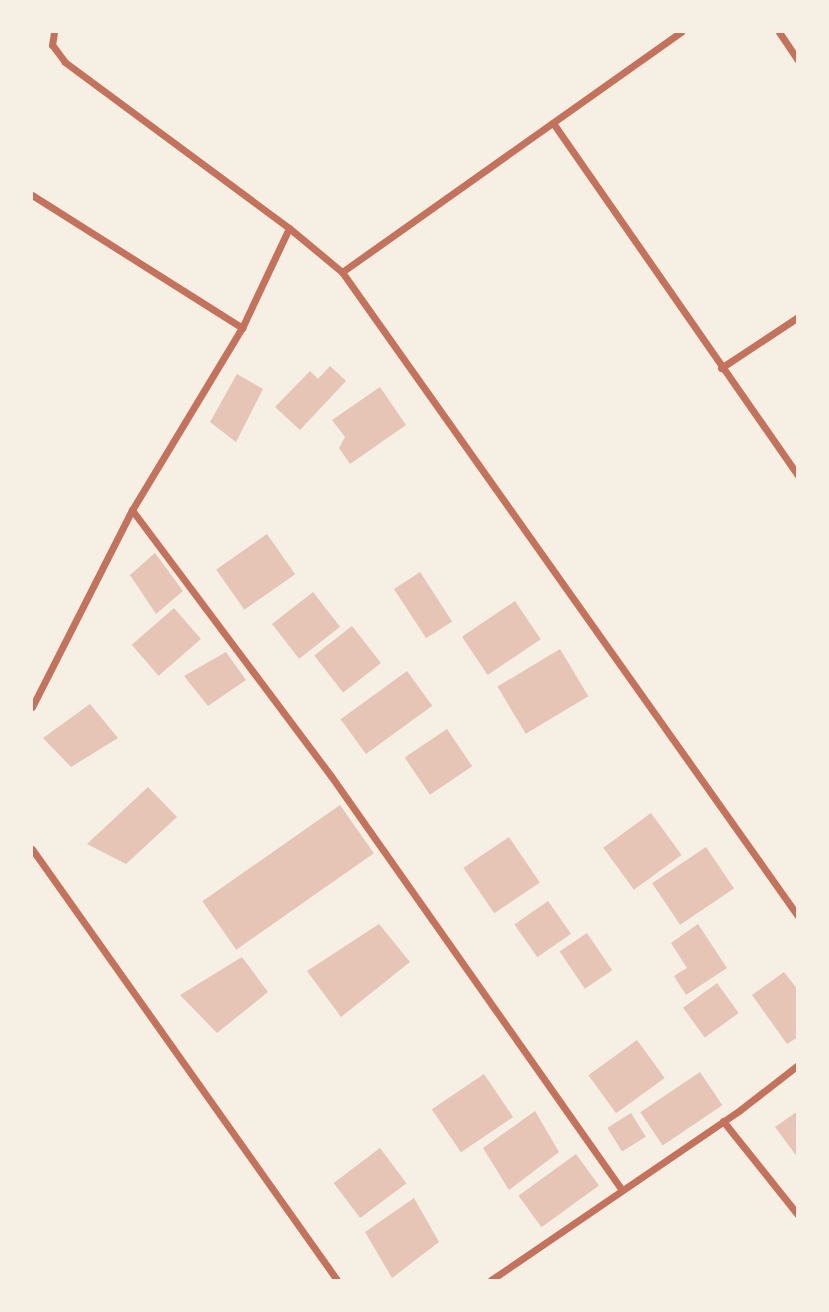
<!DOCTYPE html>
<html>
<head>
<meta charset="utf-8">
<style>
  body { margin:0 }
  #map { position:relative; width:829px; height:1312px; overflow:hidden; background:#f6efe4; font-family:Poppins,sans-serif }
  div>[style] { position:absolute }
  .building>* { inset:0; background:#e6c5b7; transform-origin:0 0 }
  .minor>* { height:7px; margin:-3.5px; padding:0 3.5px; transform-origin:3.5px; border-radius:3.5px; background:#c5725c }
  span { translate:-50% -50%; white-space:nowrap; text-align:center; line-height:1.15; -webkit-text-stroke:6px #f6efe4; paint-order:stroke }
  .frame { position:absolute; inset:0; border:33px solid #f6efe4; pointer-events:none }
</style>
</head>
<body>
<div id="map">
  <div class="building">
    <i style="clip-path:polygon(330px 366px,346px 381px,300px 430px,275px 407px,310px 371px,318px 379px)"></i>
    <i style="clip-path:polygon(237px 374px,263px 389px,236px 442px,210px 422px)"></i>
    <i style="clip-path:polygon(380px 387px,406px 425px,350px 464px,339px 448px,345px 437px,332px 420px)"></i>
    <i style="left:267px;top:534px;width:49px;height:62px;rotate:55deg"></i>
    <i style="clip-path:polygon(155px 553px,183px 591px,156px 614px,130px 575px)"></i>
    <i style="left:420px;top:572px;width:59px;height:31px;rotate:57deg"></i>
    <i style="left:313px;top:592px;width:44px;height:52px;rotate:52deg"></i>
    <i style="left:515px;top:601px;width:46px;height:64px;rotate:56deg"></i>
    <i style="left:174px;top:608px;width:41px;height:56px;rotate:49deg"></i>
    <i style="left:352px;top:626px;width:47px;height:48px;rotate:52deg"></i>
    <i style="left:560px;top:649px;width:55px;height:73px;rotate:59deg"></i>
    <i style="clip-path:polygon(226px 652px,246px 680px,208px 706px,184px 676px)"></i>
    <i style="left:407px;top:671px;width:43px;height:82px;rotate:54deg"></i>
    <i style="clip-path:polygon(90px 704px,118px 738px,71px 767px,43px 738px)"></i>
    <i style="left:447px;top:729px;width:45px;height:51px;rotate:56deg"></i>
    <i style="clip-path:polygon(148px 787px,177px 817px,126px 864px,87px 844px)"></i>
    <i style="left:340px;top:805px;width:59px;height:168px;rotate:55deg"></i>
    <i style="left:651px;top:813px;width:52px;height:59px;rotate:54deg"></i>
    <i style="left:509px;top:837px;width:55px;height:55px;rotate:56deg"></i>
    <i style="left:706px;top:847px;width:50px;height:65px;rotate:56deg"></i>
    <i style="left:548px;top:901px;width:40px;height:41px;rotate:55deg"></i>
    <i style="clip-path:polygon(379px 924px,410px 962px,341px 1017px,307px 971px)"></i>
    <i style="clip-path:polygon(698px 924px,727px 968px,686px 995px,674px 976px,687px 968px,671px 943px)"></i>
    <i style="left:587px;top:933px;width:45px;height:33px;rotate:56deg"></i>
    <i style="clip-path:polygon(242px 957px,268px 992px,217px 1033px,180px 995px)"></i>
    <i style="clip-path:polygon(784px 972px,798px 990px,798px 1037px,787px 1044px,752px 995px)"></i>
    <i style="left:717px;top:983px;width:37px;height:42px;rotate:54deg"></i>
    <i style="left:637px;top:1040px;width:47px;height:60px;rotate:54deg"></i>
    <i style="left:700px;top:1072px;width:40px;height:72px;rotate:56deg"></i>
    <i style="left:484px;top:1074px;width:52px;height:63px;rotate:56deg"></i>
    <i style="clip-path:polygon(535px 1111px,559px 1152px,509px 1190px,483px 1148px)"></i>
    <i style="clip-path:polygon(798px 1111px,798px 1158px,775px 1127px)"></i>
    <i style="left:631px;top:1113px;width:28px;height:28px;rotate:58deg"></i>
    <i style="left:380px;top:1148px;width:44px;height:58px;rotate:53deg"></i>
    <i style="left:576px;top:1154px;width:39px;height:71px;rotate:54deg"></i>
    <i style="clip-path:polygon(414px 1198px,439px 1242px,392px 1278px,365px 1232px)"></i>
  </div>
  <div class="minor">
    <i style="left:779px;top:32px;width:34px;rotate:56deg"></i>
    <i style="left:553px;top:123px;width:430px;rotate:55.2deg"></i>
    <i style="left:32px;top:195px;width:249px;rotate:32.3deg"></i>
    <i style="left:289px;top:228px;width:69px;rotate:39.7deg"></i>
    <i style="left:342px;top:272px;width:789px;rotate:54.7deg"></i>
    <i style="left:342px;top:272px;width:415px;rotate:-35.3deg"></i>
    <i style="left:721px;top:368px;width:92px;rotate:-33.5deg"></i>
    <i style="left:132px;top:510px;width:332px;rotate:53.2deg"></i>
    <i style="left:331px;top:776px;width:506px;rotate:54.9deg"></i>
    <i style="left:32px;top:707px;width:221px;rotate:-63.1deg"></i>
    <i style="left:132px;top:510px;width:213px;rotate:-58.9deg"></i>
    <i style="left:242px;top:328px;width:110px;rotate:-64.8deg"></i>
    <i style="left:289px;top:228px;width:279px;rotate:-143.5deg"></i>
    <i style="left:65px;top:62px;width:21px;rotate:-127deg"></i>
    <i style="left:52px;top:45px;width:13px;rotate:-81deg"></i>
    <i style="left:32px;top:849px;width:528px;rotate:54.71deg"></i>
    <i style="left:723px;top:1121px;width:120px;rotate:51.4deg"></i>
    <i style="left:491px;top:1280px;width:301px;rotate:-34.3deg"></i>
    <i style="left:740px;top:1110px;width:73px;rotate:-37.8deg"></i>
  </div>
  <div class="frame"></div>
</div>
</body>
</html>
